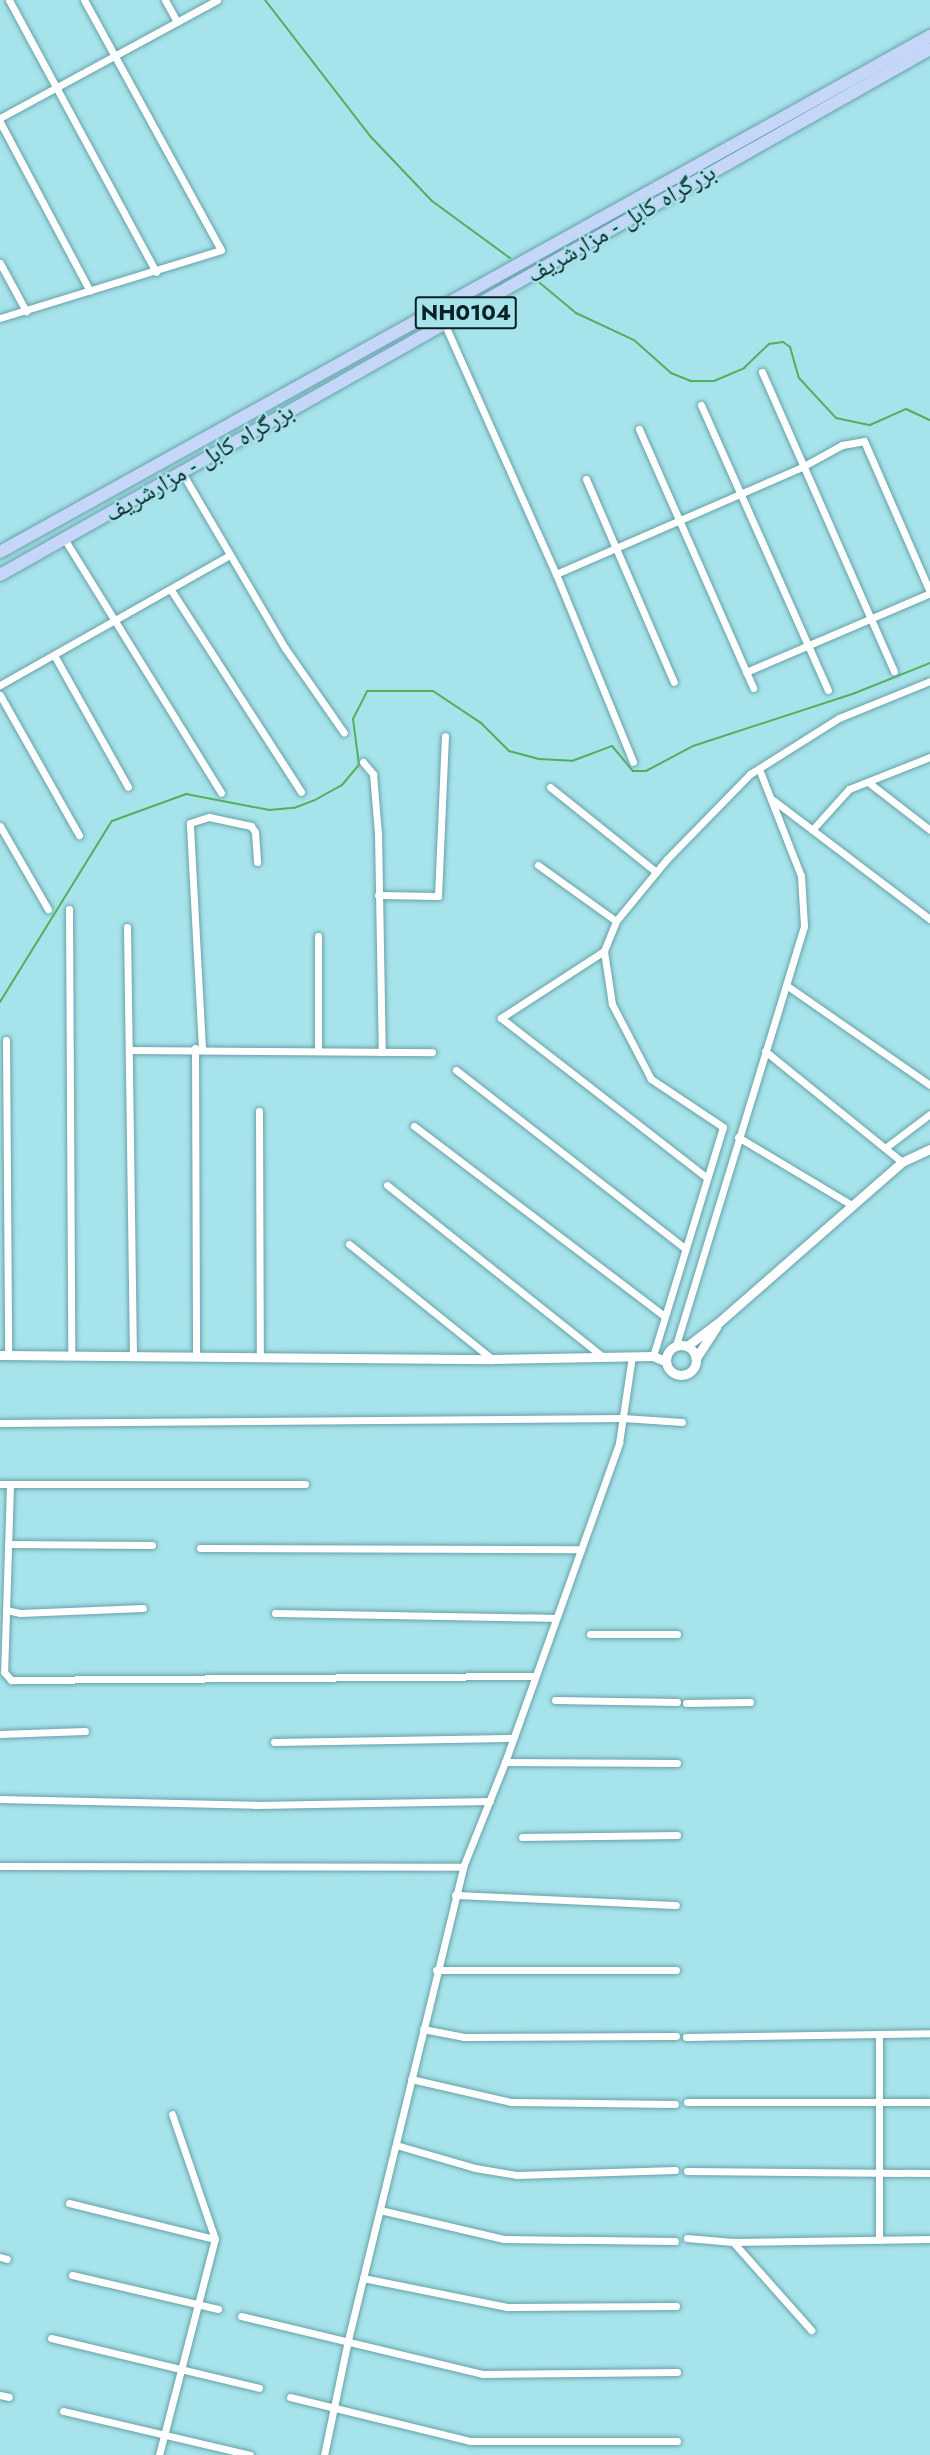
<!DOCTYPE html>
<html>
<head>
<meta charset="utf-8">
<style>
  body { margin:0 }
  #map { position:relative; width:930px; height:2455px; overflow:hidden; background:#a7e3ea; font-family:Jost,"Noto Naskh Arabic",sans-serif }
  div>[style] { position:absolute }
  .stream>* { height:2px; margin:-1px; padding:0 1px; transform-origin:1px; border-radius:1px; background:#53af5c }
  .roads { filter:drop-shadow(0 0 2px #67a1a8) drop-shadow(0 0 2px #67a1a8) }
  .minor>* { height:7px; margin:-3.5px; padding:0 3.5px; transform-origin:3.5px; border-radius:3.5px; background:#fff }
  .tertiary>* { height:9px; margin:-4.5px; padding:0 4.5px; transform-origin:4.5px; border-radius:4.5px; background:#fff }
  .tertiary>.ring { margin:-4.5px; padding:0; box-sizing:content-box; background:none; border:9px solid #fff; border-radius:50% }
  .trunk>* { height:12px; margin:-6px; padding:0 6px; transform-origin:6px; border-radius:6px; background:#c6d6f8 }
  span { translate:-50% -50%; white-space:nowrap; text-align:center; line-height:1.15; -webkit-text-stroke:4.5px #a7e3ea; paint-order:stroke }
  .shield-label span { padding:2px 4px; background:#a7e3ea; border:2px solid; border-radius:4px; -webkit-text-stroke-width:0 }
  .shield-label { font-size:22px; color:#082124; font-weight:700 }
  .street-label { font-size:24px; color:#082124 }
</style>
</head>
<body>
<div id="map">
  <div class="stream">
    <i style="left:265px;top:0;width:173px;rotate:52.3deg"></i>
    <i style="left:371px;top:137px;width:88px;rotate:46.4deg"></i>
    <i style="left:432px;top:201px;width:97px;rotate:36.2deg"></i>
    <i style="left:534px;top:278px;width:55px;rotate:39.8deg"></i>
    <i style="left:576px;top:313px;width:64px;rotate:25deg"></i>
    <i style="left:634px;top:340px;width:50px;rotate:41.7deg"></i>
    <i style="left:671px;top:373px;width:22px;rotate:22deg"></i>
    <i style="left:691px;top:381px;width:23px"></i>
    <i style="left:714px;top:381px;width:33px;rotate:-23deg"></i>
    <i style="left:744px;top:368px;width:35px;rotate:-44deg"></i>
    <i style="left:769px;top:344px;width:14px;rotate:-8deg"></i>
    <i style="left:783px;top:342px;width:9px;rotate:36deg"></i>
    <i style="left:790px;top:347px;width:32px;rotate:74deg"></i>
    <i style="left:799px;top:378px;width:54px;rotate:47.2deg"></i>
    <i style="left:836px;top:418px;width:35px;rotate:12deg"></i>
    <i style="left:870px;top:425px;width:39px;rotate:-24deg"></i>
    <i style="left:906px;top:409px;width:26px;rotate:25deg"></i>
    <i style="left:0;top:1002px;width:213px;rotate:-58.3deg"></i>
    <i style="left:112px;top:821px;width:79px;rotate:-20deg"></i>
    <i style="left:186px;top:794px;width:85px;rotate:10.9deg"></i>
    <i style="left:269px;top:810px;width:25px;rotate:-5deg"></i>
    <i style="left:294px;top:808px;width:22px;rotate:-21deg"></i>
    <i style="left:315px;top:800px;width:31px;rotate:-29deg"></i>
    <i style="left:342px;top:785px;width:26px;rotate:-50deg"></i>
    <i style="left:359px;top:765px;width:46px;rotate:-97.4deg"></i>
    <i style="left:353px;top:719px;width:31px;rotate:-63deg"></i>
    <i style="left:367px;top:691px;width:66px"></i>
    <i style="left:433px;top:691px;width:58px;rotate:33.7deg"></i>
    <i style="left:481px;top:723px;width:40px;rotate:45deg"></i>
    <i style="left:509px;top:751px;width:31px;rotate:15deg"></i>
    <i style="left:539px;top:759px;width:33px;rotate:3deg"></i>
    <i style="left:572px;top:761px;width:43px;rotate:-20.6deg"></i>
    <i style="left:612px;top:746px;width:33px;rotate:50deg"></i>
    <i style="left:633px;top:771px;width:13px"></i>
    <i style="left:646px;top:771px;width:53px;rotate:-28deg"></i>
    <i style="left:693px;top:746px;width:170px;rotate:-18.1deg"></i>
    <i style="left:855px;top:693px;width:81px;rotate:-21.8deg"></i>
  </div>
  <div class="roads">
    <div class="minor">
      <i style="left:9px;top:0;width:309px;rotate:61.6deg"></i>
      <i style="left:165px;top:0;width:25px;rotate:61deg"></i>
      <i style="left:0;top:118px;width:247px;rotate:-28.5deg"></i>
      <i style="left:0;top:122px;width:191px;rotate:62deg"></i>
      <i style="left:0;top:263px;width:55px;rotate:61.6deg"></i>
      <i style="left:0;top:318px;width:231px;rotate:-17.1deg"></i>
      <i style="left:221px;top:250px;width:285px;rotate:-118.7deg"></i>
      <i style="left:445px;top:325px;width:273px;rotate:66deg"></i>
      <i style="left:556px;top:574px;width:203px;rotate:67.7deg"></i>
      <i style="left:762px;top:372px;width:327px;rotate:66.2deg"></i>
      <i style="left:701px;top:405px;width:312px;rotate:66deg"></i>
      <i style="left:639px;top:429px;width:283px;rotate:66.2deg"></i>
      <i style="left:181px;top:471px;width:205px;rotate:59.6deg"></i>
      <i style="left:285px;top:648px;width:103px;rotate:55.2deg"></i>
      <i style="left:586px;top:479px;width:221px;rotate:66.6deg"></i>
      <i style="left:65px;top:540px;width:297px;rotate:58.3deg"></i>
      <i style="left:556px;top:574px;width:268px;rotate:-23.5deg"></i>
      <i style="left:802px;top:467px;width:46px;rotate:-28.8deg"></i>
      <i style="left:842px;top:445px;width:22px;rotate:-10deg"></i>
      <i style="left:864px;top:441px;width:165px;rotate:66.4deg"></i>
      <i style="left:171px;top:590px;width:240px;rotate:57.2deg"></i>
      <i style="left:54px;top:655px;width:151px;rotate:60.7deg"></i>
      <i style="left:746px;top:672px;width:200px;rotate:-23.2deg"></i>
      <i style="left:0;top:685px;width:262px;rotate:-29.5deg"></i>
      <i style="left:0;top:695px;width:161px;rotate:60.6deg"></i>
      <i style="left:363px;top:762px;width:16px;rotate:50deg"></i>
      <i style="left:373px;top:774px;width:59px;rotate:85.2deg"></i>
      <i style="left:378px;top:833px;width:219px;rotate:89deg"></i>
      <i style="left:868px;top:782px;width:78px;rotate:37.7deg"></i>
      <i style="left:550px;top:787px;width:136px;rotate:38.7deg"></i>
      <i style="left:773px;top:800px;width:197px;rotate:37.2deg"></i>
      <i style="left:0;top:826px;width:96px;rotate:60deg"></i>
      <i style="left:812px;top:830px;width:55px;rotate:-47.9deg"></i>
      <i style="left:849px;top:789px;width:87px;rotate:-21.6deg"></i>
      <i style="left:538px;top:865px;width:96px;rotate:35.7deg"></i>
      <i style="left:378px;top:895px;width:60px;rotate:1deg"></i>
      <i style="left:438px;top:896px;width:160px;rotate:-87.5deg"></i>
      <i style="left:69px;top:909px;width:446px;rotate:89.7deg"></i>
      <i style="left:127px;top:927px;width:427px;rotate:89.2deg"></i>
      <i style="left:604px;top:951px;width:123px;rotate:147deg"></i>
      <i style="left:501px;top:1018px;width:261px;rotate:37.8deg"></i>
      <i style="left:786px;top:985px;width:175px;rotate:34.8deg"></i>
      <i style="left:6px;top:1040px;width:315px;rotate:89.6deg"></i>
      <i style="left:195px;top:1048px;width:306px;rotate:89.8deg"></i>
      <i style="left:202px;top:1048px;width:225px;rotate:-93.1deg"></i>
      <i style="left:190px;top:823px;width:20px;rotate:-18deg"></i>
      <i style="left:209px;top:817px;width:43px;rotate:12.1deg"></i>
      <i style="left:251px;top:826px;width:7px;rotate:56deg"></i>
      <i style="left:255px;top:832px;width:30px;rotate:86deg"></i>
      <i style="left:130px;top:1050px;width:302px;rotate:0.4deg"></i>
      <i style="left:318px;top:1051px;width:115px;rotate:-90deg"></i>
      <i style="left:765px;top:1051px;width:176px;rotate:39deg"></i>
      <i style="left:456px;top:1070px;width:290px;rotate:37.9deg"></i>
      <i style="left:259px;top:1111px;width:244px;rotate:89.8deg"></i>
      <i style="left:414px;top:1126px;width:314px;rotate:37.2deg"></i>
      <i style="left:738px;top:1137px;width:131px;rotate:30.9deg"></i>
      <i style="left:885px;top:1148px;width:56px;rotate:-37.1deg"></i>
      <i style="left:387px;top:1185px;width:273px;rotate:38.5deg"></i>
      <i style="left:349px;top:1244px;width:184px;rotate:38.8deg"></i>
      <i style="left:676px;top:1345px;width:438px;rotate:-73deg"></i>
      <i style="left:804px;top:926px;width:50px;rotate:-93.4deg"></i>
      <i style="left:801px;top:876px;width:115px;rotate:-111.4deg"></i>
      <i style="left:653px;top:1356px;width:239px;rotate:-73deg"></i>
      <i style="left:723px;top:1127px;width:87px;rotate:-146.3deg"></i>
      <i style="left:651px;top:1079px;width:85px;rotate:-117.5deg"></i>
      <i style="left:612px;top:1004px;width:54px;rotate:-98.6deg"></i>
      <i style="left:604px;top:951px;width:32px;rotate:-68deg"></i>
      <i style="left:616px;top:921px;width:80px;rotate:-50.6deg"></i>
      <i style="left:667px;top:859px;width:119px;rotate:-45.7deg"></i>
      <i style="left:750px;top:774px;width:105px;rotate:-32.2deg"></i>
      <i style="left:839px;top:718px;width:98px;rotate:-22.1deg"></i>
      <i style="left:0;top:1423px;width:623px;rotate:-0.46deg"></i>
      <i style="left:623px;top:1418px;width:59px;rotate:3.9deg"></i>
      <i style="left:0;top:1484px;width:305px"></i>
      <i style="left:10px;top:1485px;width:187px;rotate:91.8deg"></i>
      <i style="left:4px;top:1672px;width:11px;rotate:49deg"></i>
      <i style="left:11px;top:1680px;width:524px;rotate:-0.44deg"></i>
      <i style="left:8px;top:1544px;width:144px;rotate:0.4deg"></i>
      <i style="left:200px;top:1548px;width:381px;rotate:0.2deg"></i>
      <i style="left:6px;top:1610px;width:14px;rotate:12deg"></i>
      <i style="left:20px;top:1613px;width:123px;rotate:-2.3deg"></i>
      <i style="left:275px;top:1613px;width:281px;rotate:1deg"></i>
      <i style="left:590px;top:1634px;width:87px"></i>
      <i style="left:555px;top:1700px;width:122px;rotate:0.9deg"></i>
      <i style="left:686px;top:1703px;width:64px;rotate:-0.9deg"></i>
      <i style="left:0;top:1734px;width:85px;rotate:-2deg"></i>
      <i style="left:274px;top:1742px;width:238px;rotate:-1deg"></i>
      <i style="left:505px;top:1762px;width:172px;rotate:0.3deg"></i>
      <i style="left:0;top:1799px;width:255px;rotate:1.3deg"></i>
      <i style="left:255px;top:1805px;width:235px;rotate:-1deg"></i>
      <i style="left:522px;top:1837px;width:155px;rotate:-0.7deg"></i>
      <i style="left:0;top:1866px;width:463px;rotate:0.1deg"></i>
      <i style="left:455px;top:1895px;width:221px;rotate:2.6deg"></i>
      <i style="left:436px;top:1970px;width:240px"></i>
      <i style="left:423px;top:2029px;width:42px;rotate:11deg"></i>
      <i style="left:464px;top:2037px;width:212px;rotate:-0.3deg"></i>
      <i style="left:686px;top:2037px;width:244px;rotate:-0.9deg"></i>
      <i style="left:411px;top:2079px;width:103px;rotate:13deg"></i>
      <i style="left:511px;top:2102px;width:164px;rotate:0.7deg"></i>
      <i style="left:687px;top:2102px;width:243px"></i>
      <i style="left:396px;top:2145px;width:82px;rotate:16.2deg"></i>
      <i style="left:475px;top:2168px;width:43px;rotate:9.5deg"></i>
      <i style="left:517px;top:2175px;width:158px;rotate:-1.8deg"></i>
      <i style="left:687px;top:2171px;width:243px;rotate:0.5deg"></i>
      <i style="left:69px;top:2203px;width:150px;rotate:13.9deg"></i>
      <i style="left:380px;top:2210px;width:127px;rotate:13.2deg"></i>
      <i style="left:504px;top:2239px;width:171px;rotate:0.7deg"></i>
      <i style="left:687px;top:2238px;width:46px;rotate:5deg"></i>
      <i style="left:733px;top:2242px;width:197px;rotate:-0.9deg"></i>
      <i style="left:879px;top:2240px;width:206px;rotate:-90deg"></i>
      <i style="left:733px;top:2242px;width:118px;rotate:48.4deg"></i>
      <i style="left:0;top:2257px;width:7px;rotate:16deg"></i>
      <i style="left:72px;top:2275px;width:150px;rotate:13.1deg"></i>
      <i style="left:363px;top:2278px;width:147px;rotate:11.4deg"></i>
      <i style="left:507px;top:2307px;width:169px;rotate:-0.3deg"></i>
      <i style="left:241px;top:2316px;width:249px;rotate:13.5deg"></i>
      <i style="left:483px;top:2374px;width:194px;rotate:-0.6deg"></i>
      <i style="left:51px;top:2338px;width:214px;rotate:13.5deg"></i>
      <i style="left:0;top:2395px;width:9px;rotate:13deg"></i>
      <i style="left:290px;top:2397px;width:185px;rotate:13.7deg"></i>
      <i style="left:470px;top:2441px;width:207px"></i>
      <i style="left:63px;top:2411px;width:192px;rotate:13.2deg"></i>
      <i style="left:159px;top:2455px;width:223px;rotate:-75.5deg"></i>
      <i style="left:215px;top:2239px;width:132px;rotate:-109deg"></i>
      <i style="left:324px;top:2455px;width:117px;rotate:-78.2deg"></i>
      <i style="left:348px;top:2340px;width:487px;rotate:-76.3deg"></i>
      <i style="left:463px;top:1867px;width:113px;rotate:-68.2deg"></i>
      <i style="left:505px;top:1762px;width:339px;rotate:-70.3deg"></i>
      <i style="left:619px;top:1443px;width:88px;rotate:-81.5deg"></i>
    </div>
    <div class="tertiary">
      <i class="ring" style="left:666px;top:1345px;width:21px;height:21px"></i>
      <i style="left:687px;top:1346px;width:39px;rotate:-37deg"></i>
      <i style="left:718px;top:1323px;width:244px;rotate:-41.2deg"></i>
      <i style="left:902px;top:1162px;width:31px;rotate:-25deg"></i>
      <i style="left:0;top:1355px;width:492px;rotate:0.5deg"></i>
      <i style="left:492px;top:1359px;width:161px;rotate:-1.1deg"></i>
      <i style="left:653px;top:1356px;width:13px;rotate:23deg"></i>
      <i style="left:696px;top:1358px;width:37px;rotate:-57deg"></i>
    </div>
    <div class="trunk">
      <i style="left:0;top:552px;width:1064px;rotate:-29.02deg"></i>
      <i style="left:0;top:575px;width:1068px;rotate:-29.49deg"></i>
    </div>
  </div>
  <div class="shield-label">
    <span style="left:466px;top:313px">NH0104</span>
  </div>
  <div class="street-label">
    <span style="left:621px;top:223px;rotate:-30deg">بزرگراه کابل - مزارشریف</span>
    <span style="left:199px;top:462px;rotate:-30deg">بزرگراه کابل - مزارشریف</span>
  </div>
</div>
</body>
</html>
